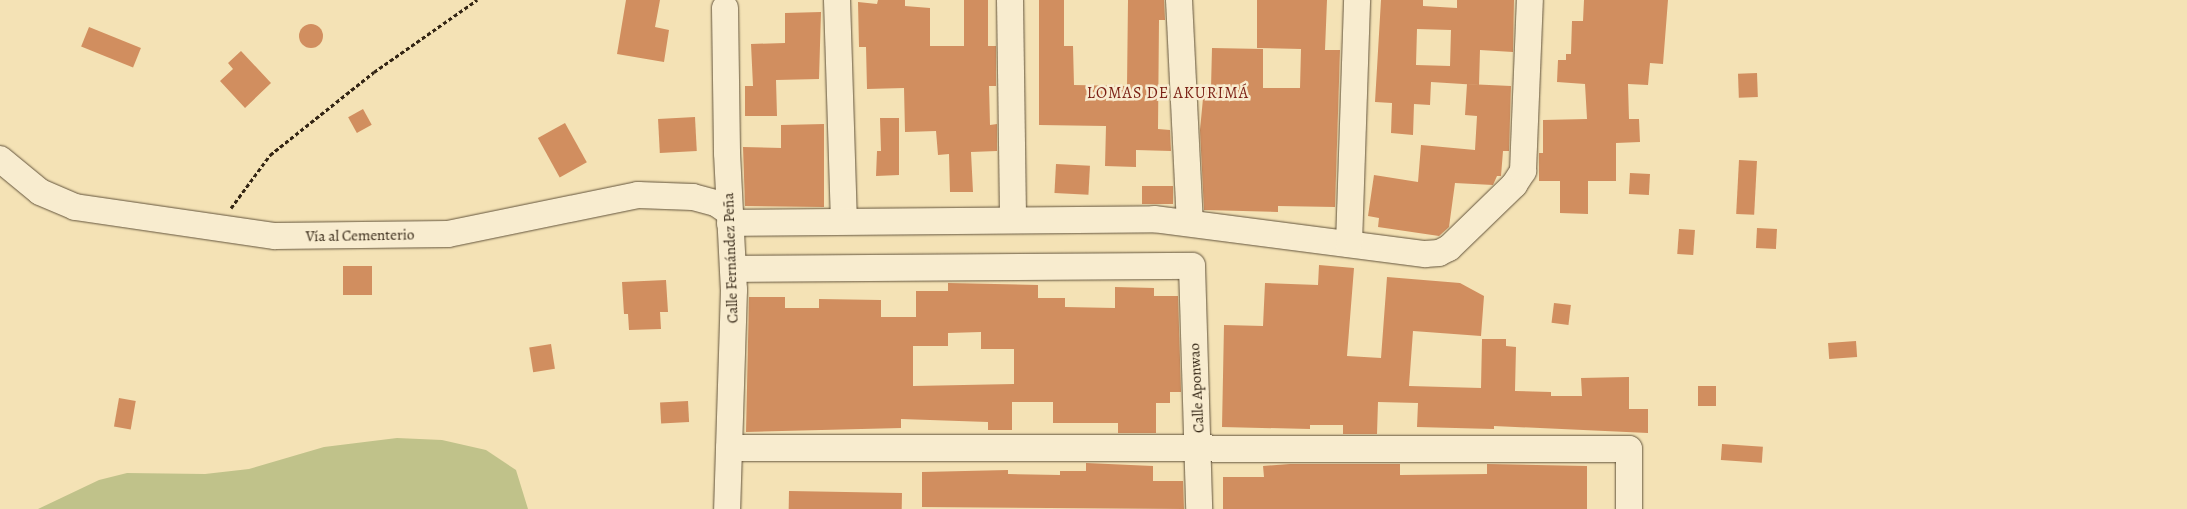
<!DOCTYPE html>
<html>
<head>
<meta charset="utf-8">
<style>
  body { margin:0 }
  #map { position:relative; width:2187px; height:509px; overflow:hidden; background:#f4e2b5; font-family:Alegreya,serif }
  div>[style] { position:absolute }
  .green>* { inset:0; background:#c0c28a }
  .building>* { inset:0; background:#d18e5f; transform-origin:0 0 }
  .round { border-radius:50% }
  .path>* { height:3px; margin-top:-1.5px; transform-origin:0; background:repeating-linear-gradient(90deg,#332514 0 4px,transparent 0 6.5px) }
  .roads { filter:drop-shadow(0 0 1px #63543c) drop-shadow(0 0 1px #63543c) }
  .minor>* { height:26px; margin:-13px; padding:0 13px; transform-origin:13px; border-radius:13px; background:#f8eccf }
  span { translate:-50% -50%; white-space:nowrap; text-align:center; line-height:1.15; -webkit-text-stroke:5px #f8eccf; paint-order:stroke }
  .street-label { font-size:15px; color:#332514 }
  .neighbourhood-label { font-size:16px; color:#7a1f14; letter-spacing:1px }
</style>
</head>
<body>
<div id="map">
  <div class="green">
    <i style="clip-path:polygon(397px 438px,442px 440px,486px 450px,516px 470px,528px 509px,38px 509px,99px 480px,127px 473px,205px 474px,249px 469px,324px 447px)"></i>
  </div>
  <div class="building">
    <i style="clip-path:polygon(626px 0,660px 0,655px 27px,669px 30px,664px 62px,617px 54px)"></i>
    <i style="clip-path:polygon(878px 0,905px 0,905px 6px,930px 8px,930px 46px,964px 46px,964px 0,988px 0,988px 46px,996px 46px,996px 86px,989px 86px,990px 125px,997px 124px,997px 151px,971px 152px,973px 192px,950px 192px,949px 154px,938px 155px,936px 131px,905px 132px,904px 88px,867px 89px,866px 47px,859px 47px,858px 2px,877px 4px)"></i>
    <i style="clip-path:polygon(1039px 0,1064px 0,1064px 46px,1073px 46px,1074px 85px,1127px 86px,1128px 0,1164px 0,1165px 20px,1159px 20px,1158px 129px,1170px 130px,1171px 151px,1136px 150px,1136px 167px,1105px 166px,1106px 126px,1039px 125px)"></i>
    <i style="clip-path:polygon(1257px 0,1327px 0,1325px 50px,1340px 50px,1335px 207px,1278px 206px,1278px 212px,1204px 210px,1200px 130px,1204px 88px,1211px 88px,1212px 48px,1263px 49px,1263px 88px,1300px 88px,1301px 49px,1257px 48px)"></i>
    <i style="clip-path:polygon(evenodd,1381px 0,1423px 0,1423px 6px,1457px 8px,1457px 0,1514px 0,1513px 52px,1480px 50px,1479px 85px,1431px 82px,1430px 105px,1414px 104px,1413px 135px,1391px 133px,1392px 103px,1375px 102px,1381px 0,1417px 29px,1451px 30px,1450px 66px,1416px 65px,1417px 29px)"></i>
    <i style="clip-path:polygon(1584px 0,1668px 0,1663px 64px,1650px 63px,1648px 85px,1628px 84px,1629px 119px,1639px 119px,1640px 142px,1616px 143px,1616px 181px,1588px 181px,1588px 214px,1560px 213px,1560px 181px,1539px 181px,1539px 153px,1543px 153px,1543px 120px,1587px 119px,1585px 84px,1557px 82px,1558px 60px,1566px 60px,1566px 54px,1571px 54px,1572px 21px,1583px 21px)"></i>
    <i style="clip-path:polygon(821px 12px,819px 79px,776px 80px,777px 116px,745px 116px,745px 86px,753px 86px,751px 44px,785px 43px,785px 13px)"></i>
    <i class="round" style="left:299px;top:24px;width:24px;height:24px"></i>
    <i style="left:89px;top:27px;width:56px;height:21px;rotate:22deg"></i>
    <i style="clip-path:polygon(241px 51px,271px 83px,245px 108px,220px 81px,233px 69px,228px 63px)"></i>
    <i style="left:1757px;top:73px;width:24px;height:19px;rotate:88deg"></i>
    <i style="clip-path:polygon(1467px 84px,1511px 86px,1509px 151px,1503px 151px,1501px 176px,1497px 176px,1493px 185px,1455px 183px,1449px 227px,1439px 236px,1378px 227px,1379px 218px,1368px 216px,1374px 175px,1418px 182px,1421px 145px,1475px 150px,1477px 116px,1465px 115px)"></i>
    <i style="left:363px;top:109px;width:18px;height:17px;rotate:61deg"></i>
    <i style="left:695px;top:117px;width:34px;height:37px;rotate:87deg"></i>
    <i style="clip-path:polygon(880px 118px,899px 118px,899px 175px,876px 176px,877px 151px,881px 151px)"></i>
    <i style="left:565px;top:123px;width:45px;height:31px;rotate:61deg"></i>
    <i style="clip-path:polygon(824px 124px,824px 207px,745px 206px,743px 147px,781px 148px,781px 125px)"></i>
    <i style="left:1739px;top:160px;width:18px;height:54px;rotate:3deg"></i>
    <i style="left:1056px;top:164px;width:34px;height:29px;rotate:3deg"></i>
    <i style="left:1630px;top:173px;width:20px;height:21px;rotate:3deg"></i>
    <i style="left:1142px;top:186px;width:31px;height:18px"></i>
    <i style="left:1757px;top:228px;width:20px;height:20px;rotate:3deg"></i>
    <i style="left:1679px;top:229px;width:16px;height:25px;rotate:4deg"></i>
    <i style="clip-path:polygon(1319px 265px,1354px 268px,1347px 356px,1381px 358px,1387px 277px,1460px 283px,1484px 296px,1481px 336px,1413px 331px,1409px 386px,1481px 388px,1482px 339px,1506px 339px,1506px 346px,1516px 347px,1515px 391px,1551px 392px,1551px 396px,1582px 396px,1581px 378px,1629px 377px,1629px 409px,1648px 409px,1648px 433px,1494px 426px,1494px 429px,1417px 427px,1418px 403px,1378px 402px,1377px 434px,1343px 434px,1343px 425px,1310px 425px,1310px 429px,1222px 427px,1224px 325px,1263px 326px,1265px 283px,1318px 285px)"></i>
    <i style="left:343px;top:266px;width:29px;height:29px"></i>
    <i style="clip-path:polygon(666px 280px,668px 312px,660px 312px,661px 329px,629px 330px,628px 314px,624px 314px,622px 282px)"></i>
    <i style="clip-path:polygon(evenodd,948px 283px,1038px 285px,1038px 298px,1065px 298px,1065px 307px,1115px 308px,1115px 287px,1154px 288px,1154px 296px,1178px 296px,1181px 392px,1170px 392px,1170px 403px,1156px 403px,1156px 433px,1118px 433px,1118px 423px,1053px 423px,1053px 402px,1012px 402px,1012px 430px,988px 430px,988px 422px,901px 419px,901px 428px,746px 432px,749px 297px,785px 297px,785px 308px,819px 308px,819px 299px,881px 300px,881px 317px,916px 317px,916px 291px,948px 291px,948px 283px,981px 332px,981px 349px,1014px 349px,1014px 384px,913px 386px,913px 346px,948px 346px,948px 333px,981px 332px)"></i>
    <i style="left:1554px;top:303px;width:17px;height:20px;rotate:7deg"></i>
    <i style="left:1856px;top:341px;width:16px;height:28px;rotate:86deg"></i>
    <i style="left:551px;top:344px;width:25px;height:22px;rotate:81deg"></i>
    <i style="left:1698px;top:386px;width:18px;height:20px"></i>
    <i style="left:119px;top:398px;width:17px;height:29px;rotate:10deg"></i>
    <i style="left:688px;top:401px;width:21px;height:28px;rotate:87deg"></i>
    <i style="left:1722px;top:444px;width:41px;height:16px;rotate:4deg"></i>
    <i style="clip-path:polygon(1086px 463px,1153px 466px,1153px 481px,1183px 481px,1184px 509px,922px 507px,922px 472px,1008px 470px,1008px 474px,1060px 475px,1060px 471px,1086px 471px)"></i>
    <i style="clip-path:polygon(1290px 464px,1400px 464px,1400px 475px,1487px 474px,1487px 464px,1587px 466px,1587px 509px,1223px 509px,1223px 477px,1264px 477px,1263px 466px)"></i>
    <i style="left:789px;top:491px;width:113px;height:18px;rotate:1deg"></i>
  </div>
  <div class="path">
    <i style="left:231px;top:208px;width:66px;rotate:-53.7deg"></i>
    <i style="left:270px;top:155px;width:133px;rotate:-38.6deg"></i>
    <i style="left:374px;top:72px;width:126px;rotate:-35deg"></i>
  </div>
  <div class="roads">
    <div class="minor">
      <i style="left:837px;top:0;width:221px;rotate:88.2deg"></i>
      <i style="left:1010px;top:0;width:218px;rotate:89.2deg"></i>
      <i style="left:1179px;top:0;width:223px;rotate:87.2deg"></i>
      <i style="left:725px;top:8px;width:145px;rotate:89.2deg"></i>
      <i style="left:727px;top:153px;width:137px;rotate:87.1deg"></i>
      <i style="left:734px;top:290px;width:219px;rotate:91.8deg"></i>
      <i style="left:0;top:159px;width:52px;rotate:39.5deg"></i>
      <i style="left:40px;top:192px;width:38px;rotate:23deg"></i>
      <i style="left:75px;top:207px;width:202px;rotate:8.3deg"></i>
      <i style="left:275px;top:236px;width:173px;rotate:-0.7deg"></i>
      <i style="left:448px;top:234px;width:194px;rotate:-11.6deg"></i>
      <i style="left:638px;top:195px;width:55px;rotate:2.1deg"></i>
      <i style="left:693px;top:197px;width:24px;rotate:15deg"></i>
      <i style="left:716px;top:203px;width:16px;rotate:35deg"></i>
      <i style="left:730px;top:223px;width:424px;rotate:-0.5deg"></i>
      <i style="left:1154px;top:219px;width:273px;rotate:7.4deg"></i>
      <i style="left:1425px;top:254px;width:14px;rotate:-4deg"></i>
      <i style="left:1439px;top:253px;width:11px;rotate:-27deg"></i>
      <i style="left:1449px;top:248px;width:91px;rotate:-44.1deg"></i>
      <i style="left:1514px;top:185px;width:17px;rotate:-57deg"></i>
      <i style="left:1523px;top:171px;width:171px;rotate:-87.7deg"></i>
      <i style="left:1349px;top:244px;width:244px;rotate:-88.1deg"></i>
      <i style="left:733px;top:269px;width:459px;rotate:-0.4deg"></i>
      <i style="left:1192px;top:266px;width:243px;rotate:88.3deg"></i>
      <i style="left:729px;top:448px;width:900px;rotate:0.06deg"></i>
      <i style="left:1629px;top:449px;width:60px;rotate:90deg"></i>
    </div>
  </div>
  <div class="street-label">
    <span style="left:360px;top:236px;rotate:-1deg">Vía al Cementerio</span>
    <span style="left:731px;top:258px;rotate:-92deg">Calle Fernández Peña</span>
    <span style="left:1197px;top:388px;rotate:-93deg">Calle Aponwao</span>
  </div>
  <div class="neighbourhood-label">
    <span style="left:1168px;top:93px">LOMAS DE AKURIMÁ</span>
  </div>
</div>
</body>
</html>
